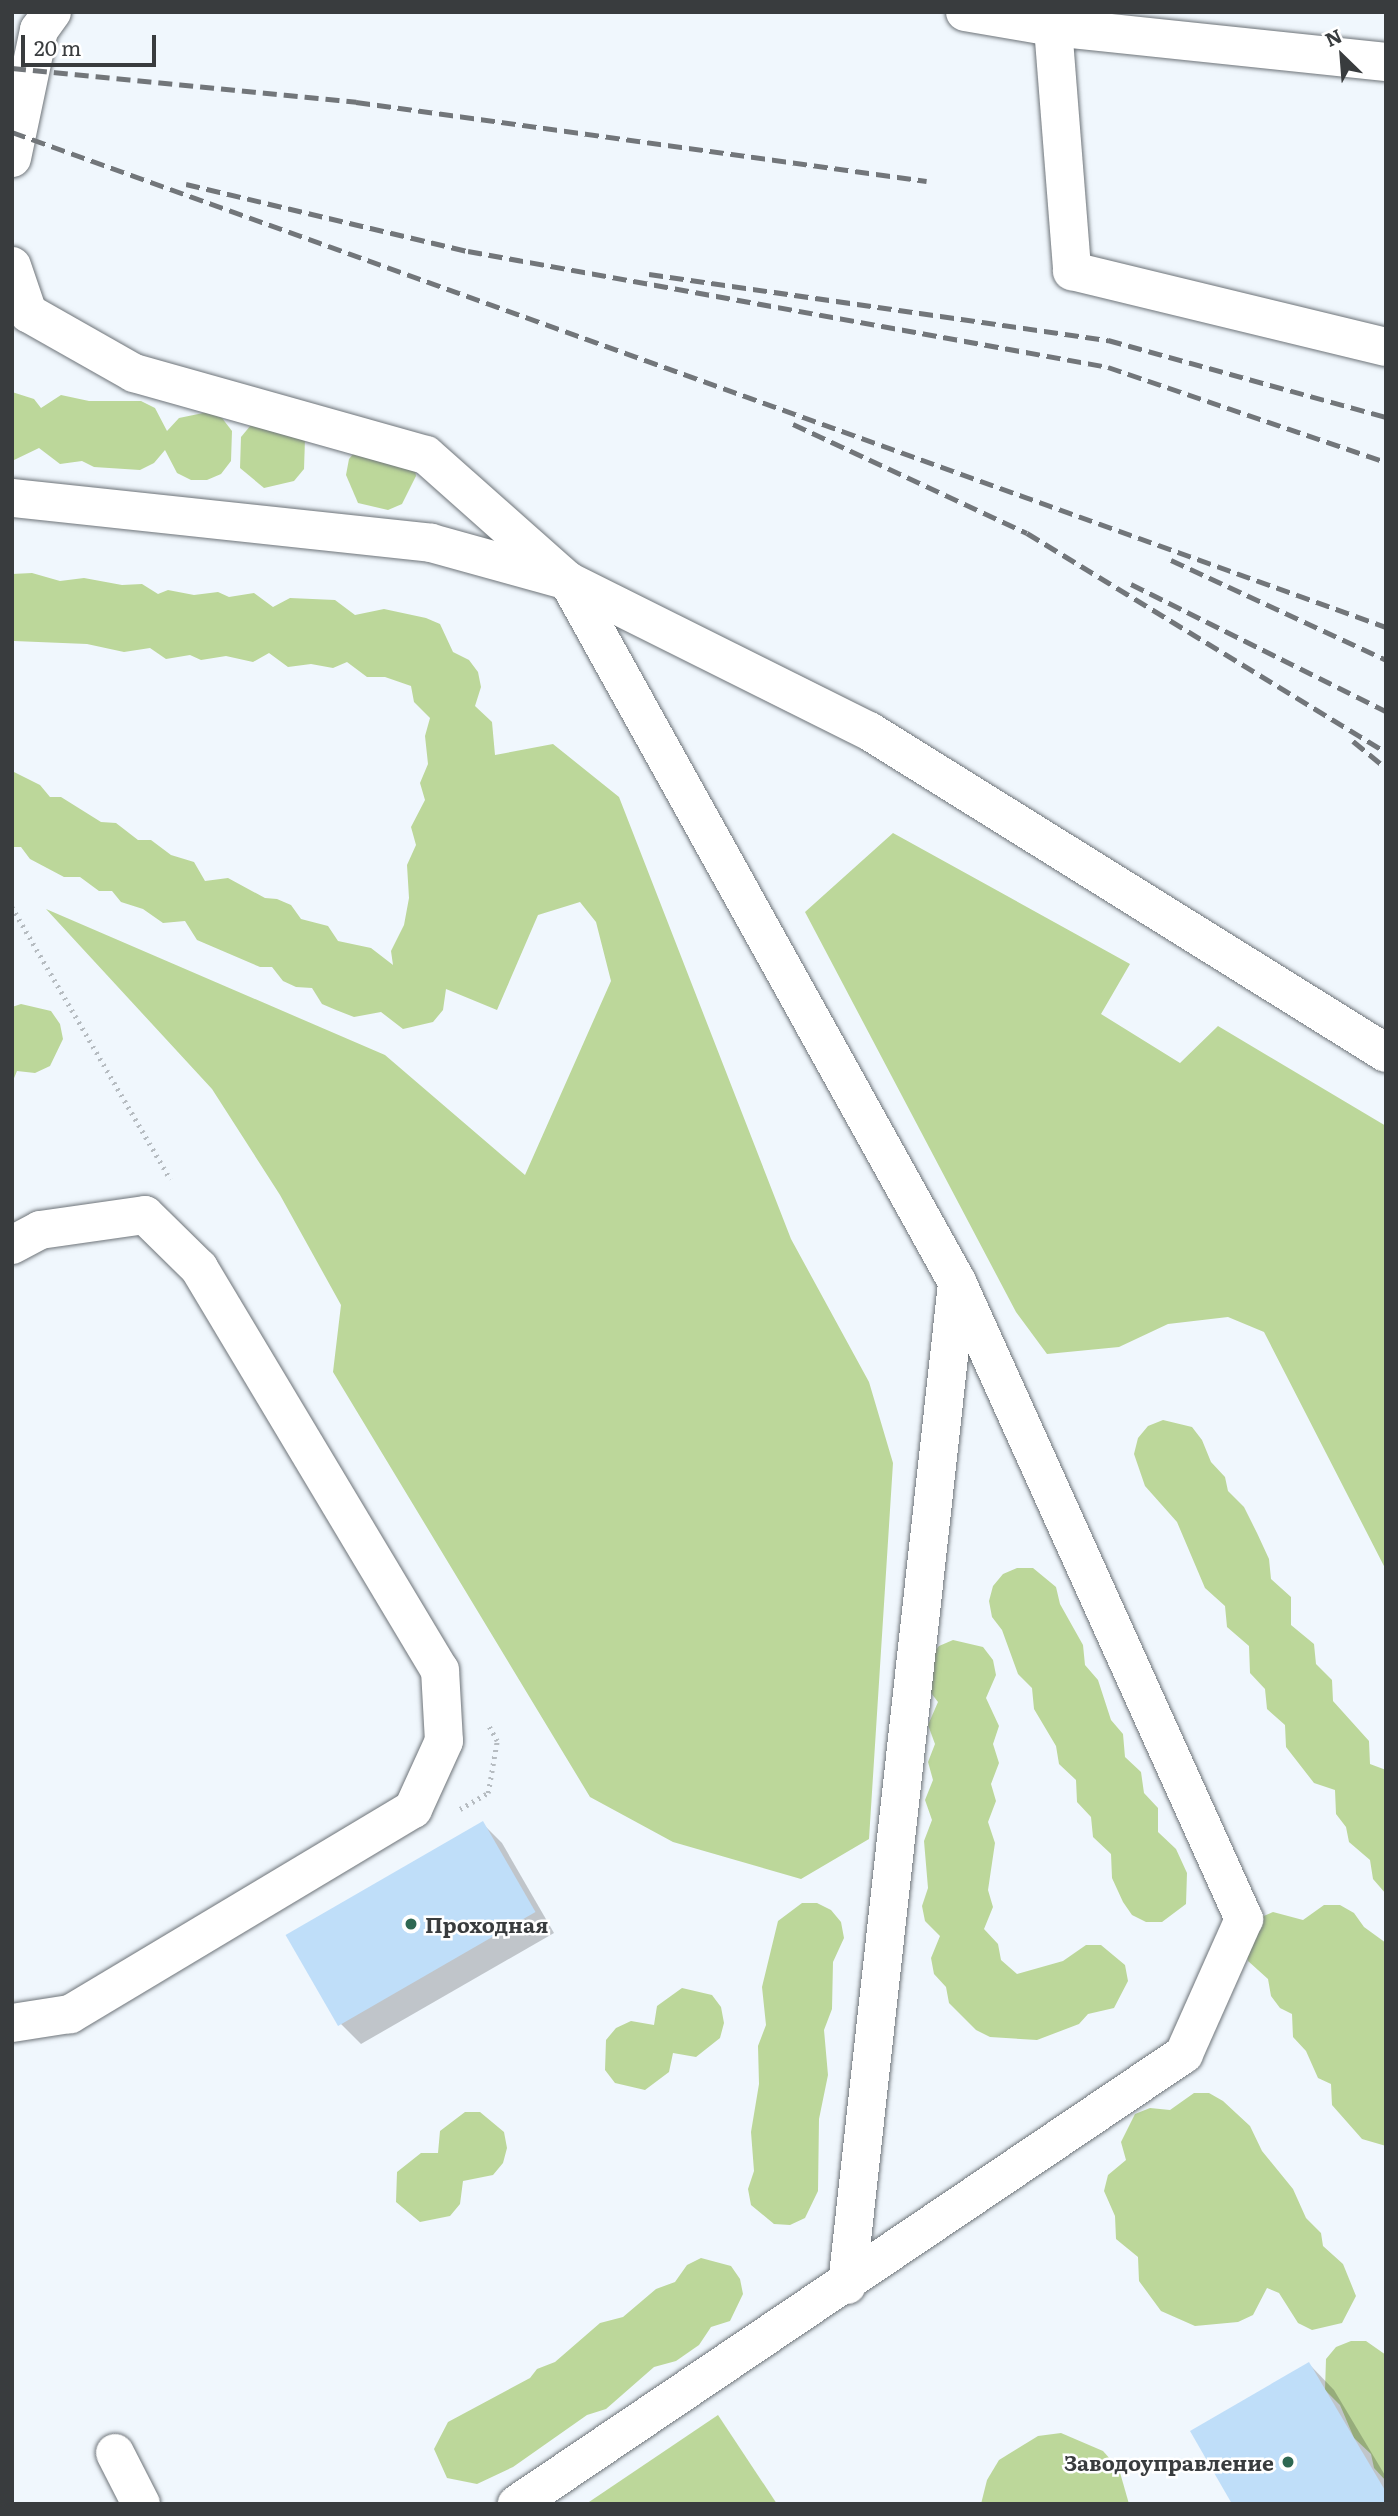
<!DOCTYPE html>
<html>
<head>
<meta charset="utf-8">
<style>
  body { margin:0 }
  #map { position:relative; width:1398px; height:2516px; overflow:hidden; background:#f0f7fd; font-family:Literata,serif }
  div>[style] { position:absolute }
  .green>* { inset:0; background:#bcd79a }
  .shadow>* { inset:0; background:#0003 }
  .building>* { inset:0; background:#bfdef9; transform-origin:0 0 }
  .path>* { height:4.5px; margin-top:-2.25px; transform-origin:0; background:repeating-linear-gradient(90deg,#b6bcc1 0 2px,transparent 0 7px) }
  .roads { filter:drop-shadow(0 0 2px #6e7479) drop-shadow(0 0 2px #6e7479) }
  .minor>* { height:38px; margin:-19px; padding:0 19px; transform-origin:19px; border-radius:19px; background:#fff }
  .rail>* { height:5px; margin-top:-2.5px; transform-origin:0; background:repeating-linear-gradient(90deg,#72767a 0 14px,transparent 0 21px) }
  .dots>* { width:19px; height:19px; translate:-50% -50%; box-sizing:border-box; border:4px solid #fff; border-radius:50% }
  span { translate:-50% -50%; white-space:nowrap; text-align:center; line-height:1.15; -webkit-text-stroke:5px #fff; paint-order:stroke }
  .poi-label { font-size:21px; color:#393c3e; font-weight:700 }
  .left { translate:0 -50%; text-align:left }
  .right { translate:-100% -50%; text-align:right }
  .frame { position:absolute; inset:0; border:14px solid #393c3e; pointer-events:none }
  .north { position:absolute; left:1307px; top:21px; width:70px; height:70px; -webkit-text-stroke:5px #fff; paint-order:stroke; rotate:335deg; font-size:19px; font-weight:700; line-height:28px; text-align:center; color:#393c3e }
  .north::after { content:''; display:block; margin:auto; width:24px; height:32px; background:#393c3e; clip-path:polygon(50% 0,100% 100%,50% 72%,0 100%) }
  .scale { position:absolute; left:21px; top:35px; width:135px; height:32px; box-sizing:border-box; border:4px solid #393c3e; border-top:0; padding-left:9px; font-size:21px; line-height:24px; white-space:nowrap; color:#393c3e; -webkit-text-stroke:5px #fff; paint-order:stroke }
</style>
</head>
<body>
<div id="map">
  <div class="green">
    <i style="clip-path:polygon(12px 392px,34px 399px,41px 408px,61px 395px,89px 401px,141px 401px,155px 408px,167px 431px,179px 418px,208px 412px,222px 418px,232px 431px,231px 461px,221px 474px,207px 480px,191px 480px,177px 473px,165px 450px,154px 463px,140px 470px,94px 467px,82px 461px,60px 464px,39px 448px,12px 461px)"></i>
    <i style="clip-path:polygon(251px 425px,305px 439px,304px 469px,294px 481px,264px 488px,240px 468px,241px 437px)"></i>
    <i style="clip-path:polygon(359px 447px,413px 461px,416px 476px,402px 504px,388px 510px,358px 503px,346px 475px,349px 459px)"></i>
    <i style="clip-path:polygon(32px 573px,60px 581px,84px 578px,122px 585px,142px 584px,158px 594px,168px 590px,194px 595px,218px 592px,229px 597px,254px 593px,273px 607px,290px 598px,335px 600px,355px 615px,384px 609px,426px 618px,440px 624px,453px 652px,469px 660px,478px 672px,481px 687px,475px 706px,492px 722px,495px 755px,553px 744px,619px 797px,791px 1239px,869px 1382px,893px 1463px,869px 1839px,801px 1879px,673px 1842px,590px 1797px,333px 1372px,341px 1305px,280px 1195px,212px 1089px,46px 909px,385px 1055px,525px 1175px,611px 981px,596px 922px,580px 902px,538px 915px,497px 1010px,446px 989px,443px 1010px,433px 1022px,403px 1029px,381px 1012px,354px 1017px,336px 1010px,322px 1004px,312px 988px,296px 987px,283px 981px,272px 967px,260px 967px,197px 940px,185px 921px,163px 923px,143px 909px,121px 902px,112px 891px,99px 891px,80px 877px,64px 877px,30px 859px,21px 847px,12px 847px,12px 771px,40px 785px,50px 797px,61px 797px,101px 822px,116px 823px,138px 840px,151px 840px,171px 855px,194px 862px,205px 881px,228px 878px,265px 898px,277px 899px,291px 905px,301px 919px,328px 926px,338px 941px,371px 948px,393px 965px,391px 951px,404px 925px,409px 898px,407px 865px,416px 845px,411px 827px,425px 800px,420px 783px,428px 764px,425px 736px,430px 718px,414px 702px,411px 686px,385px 677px,367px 677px,347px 662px,333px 668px,311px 664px,288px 667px,269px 653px,253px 662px,226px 656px,201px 660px,190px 655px,166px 659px,150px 648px,124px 652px,87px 644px,14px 641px,12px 574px)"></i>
    <i style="clip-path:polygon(893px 833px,1130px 964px,1101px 1014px,1180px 1063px,1218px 1026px,1386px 1126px,1386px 1570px,1264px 1332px,1228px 1317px,1168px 1324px,1119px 1347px,1047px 1354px,1016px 1312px,805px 912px)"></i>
    <i style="clip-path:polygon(21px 1004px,51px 1011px,60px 1024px,63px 1039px,50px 1066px,35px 1073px,17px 1071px,12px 1083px,12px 1007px)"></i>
    <i style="clip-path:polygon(1163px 1420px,1192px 1427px,1202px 1440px,1211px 1462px,1225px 1477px,1228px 1491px,1244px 1507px,1257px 1533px,1269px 1559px,1271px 1579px,1291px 1597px,1291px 1625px,1314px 1644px,1316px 1664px,1332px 1680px,1333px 1701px,1369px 1741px,1370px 1764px,1386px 1770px,1386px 1894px,1373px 1879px,1370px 1860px,1349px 1842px,1346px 1827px,1336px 1814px,1335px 1790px,1314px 1783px,1286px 1747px,1285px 1725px,1267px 1709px,1265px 1689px,1250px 1673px,1249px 1646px,1227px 1627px,1225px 1606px,1205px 1588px,1177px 1522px,1145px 1486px,1134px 1454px,1138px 1438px,1148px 1426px)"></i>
    <i style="clip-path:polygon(1017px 1568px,1033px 1568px,1056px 1587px,1060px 1604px,1083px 1645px,1085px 1665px,1098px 1680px,1111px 1720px,1123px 1734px,1125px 1757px,1141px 1772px,1144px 1793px,1158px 1808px,1158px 1832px,1176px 1849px,1187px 1873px,1186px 1904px,1162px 1922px,1146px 1922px,1132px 1915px,1123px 1902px,1112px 1878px,1111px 1854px,1093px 1837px,1091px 1817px,1077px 1802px,1076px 1780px,1059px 1764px,1056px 1746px,1034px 1709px,1032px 1688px,1018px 1674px,1002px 1630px,992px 1617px,989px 1601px,993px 1586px,1003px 1574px)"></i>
    <i style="clip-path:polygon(953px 1640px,983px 1647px,993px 1660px,996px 1675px,986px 1698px,999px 1726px,993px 1744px,999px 1763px,991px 1784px,996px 1801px,988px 1822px,995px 1843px,988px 1890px,993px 1907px,984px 1929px,998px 1944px,1001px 1960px,1017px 1974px,1063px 1961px,1086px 1945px,1101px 1945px,1125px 1965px,1128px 1981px,1114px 2008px,1088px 2014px,1079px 2024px,1037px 2040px,990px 2037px,976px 2030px,949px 2003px,946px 1987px,934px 1974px,931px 1958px,940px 1936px,925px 1921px,922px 1906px,928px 1888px,924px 1841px,932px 1820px,925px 1800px,933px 1780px,928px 1762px,935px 1744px,928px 1725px,938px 1702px,928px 1689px,929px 1658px,939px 1646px)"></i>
    <i style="clip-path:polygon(802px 1903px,817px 1903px,831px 1910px,841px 1922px,844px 1938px,833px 1962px,832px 2009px,824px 2030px,828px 2075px,819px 2119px,818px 2191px,805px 2218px,790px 2225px,774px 2224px,751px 2205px,748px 2189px,754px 2171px,751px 2132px,759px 2084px,758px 2046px,766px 2025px,762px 1987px,778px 1921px)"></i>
    <i style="clip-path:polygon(1324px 1905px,1340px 1905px,1354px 1913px,1364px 1927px,1386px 1943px,1386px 2146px,1362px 2139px,1332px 2105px,1331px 2084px,1318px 2078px,1306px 2051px,1293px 2037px,1292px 2014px,1280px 2008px,1271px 1996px,1268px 1979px,1248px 1961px,1245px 1946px,1259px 1918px,1273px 1912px,1303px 1920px)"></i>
    <i style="clip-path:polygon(682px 1988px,712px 1995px,721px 2007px,724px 2023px,720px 2038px,696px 2057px,673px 2053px,669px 2072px,645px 2090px,615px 2083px,605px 2070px,606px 2040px,616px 2028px,631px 2021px,654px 2025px,657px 2006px)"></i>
    <i style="clip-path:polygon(1194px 2093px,1209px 2093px,1223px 2101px,1250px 2126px,1262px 2151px,1293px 2189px,1306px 2218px,1321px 2233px,1323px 2246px,1343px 2264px,1356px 2296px,1342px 2323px,1312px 2330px,1298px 2323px,1279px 2293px,1267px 2288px,1253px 2315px,1238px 2322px,1195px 2326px,1161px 2311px,1139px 2281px,1138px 2257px,1116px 2239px,1115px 2216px,1104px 2191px,1108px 2175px,1126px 2160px,1121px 2142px,1135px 2114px,1150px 2108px,1170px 2110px)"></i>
    <i style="clip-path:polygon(465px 2112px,480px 2112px,504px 2132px,507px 2148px,503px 2163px,493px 2175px,463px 2181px,460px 2204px,450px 2216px,420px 2222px,396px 2202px,397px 2172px,421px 2153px,438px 2153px,440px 2131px)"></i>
    <i style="clip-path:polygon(701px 2258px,731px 2266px,740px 2279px,743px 2294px,730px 2321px,711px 2327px,699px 2345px,676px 2361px,654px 2367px,606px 2409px,587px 2415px,513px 2467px,477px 2484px,447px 2478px,434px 2449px,448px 2422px,530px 2378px,537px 2369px,555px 2362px,600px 2323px,623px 2317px,656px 2289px,675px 2282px,687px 2265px)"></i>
    <i style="clip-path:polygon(1351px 2341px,1366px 2341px,1386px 2355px,1386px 2481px,1374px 2468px,1371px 2454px,1354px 2438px,1340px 2405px,1325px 2390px,1326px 2359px,1336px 2347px)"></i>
    <i style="clip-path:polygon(718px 2415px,777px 2504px,586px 2504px)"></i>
    <i style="clip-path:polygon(1061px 2433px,1103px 2451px,1119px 2469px,1129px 2504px,981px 2504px,987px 2480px,999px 2460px,1038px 2436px)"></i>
  </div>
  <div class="shadow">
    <i style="clip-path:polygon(482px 1823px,502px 1843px,554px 1933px,361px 2044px,341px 2024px,289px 1935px)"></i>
    <i style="clip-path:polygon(1309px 2364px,1334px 2390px,1386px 2477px,1386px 2504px)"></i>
  </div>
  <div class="building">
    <i style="left:483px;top:1821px;width:105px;height:228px;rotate:60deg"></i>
    <i style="clip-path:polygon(1309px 2362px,1386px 2492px,1386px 2504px,1232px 2504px,1190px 2431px)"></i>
  </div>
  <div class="path">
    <i style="left:12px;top:907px;width:315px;rotate:59.8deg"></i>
    <i style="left:460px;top:1809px;width:32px;rotate:-30deg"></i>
    <i style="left:488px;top:1793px;width:53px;rotate:-80.2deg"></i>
    <i style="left:497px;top:1741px;width:18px;rotate:-119deg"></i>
  </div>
  <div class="roads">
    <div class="minor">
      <i style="left:965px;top:12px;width:89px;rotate:9.7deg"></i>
      <i style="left:1053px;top:27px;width:335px;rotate:6deg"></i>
      <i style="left:1053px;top:27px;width:245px;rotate:85.5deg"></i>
      <i style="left:1072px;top:271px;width:323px;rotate:13.6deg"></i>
      <i style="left:12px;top:158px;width:131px;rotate:-78.1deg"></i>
      <i style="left:39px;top:30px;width:22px;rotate:-54deg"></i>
      <i style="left:12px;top:266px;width:50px;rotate:71.2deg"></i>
      <i style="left:28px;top:313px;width:122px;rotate:29.5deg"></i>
      <i style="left:134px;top:373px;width:303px;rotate:15.7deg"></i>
      <i style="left:426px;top:455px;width:190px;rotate:41.6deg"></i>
      <i style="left:568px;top:581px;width:802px;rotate:60.97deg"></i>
      <i style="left:957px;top:1282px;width:699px;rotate:65.75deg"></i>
      <i style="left:1244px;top:1919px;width:148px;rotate:114deg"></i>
      <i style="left:1184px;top:2054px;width:805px;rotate:145.99deg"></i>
      <i style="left:12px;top:498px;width:421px;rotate:6.1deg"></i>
      <i style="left:431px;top:543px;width:142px;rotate:15.5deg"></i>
      <i style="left:568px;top:581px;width:336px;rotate:26.5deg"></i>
      <i style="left:869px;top:731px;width:609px;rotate:31.92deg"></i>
      <i style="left:12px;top:1245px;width:32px;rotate:-28deg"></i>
      <i style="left:40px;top:1230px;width:106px;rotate:-8.1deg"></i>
      <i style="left:145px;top:1215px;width:76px;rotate:44.5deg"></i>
      <i style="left:199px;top:1268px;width:469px;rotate:59.1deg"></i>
      <i style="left:440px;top:1670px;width:71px;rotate:86.8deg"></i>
      <i style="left:444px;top:1741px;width:75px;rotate:114.5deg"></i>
      <i style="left:413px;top:1809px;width:400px;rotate:149.1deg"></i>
      <i style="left:70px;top:2014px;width:59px;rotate:171.2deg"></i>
      <i style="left:847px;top:2285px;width:1007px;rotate:-83.73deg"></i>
      <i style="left:115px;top:2453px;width:57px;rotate:63deg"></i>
    </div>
  </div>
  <div class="rail">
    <i style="left:12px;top:68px;width:346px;rotate:5.6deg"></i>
    <i style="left:356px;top:102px;width:576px;rotate:7.88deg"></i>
    <i style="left:12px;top:132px;width:1460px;rotate:19.81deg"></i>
    <i style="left:186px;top:184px;width:290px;rotate:13.4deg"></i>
    <i style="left:468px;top:251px;width:650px;rotate:10.27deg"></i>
    <i style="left:1108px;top:367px;width:294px;rotate:18.9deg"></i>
    <i style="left:649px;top:274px;width:464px;rotate:8.2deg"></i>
    <i style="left:1108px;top:340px;width:288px;rotate:15.5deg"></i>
    <i style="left:793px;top:424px;width:258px;rotate:25deg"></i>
    <i style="left:1027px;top:533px;width:421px;rotate:31.4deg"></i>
    <i style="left:1171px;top:560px;width:237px;rotate:24.9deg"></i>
    <i style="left:1131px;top:584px;width:285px;rotate:26.5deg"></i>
    <i style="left:1353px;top:741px;width:43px;rotate:39.3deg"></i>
  </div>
  <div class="dots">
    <i style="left:411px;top:1924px;background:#2e6852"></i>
    <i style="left:1288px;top:2462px;background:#2e6852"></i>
  </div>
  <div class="poi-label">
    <span class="left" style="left:425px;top:1924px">Проходная</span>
    <span class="right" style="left:1274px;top:2462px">Заводоуправление</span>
  </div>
  <div class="frame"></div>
  <div class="north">N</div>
  <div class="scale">20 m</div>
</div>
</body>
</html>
